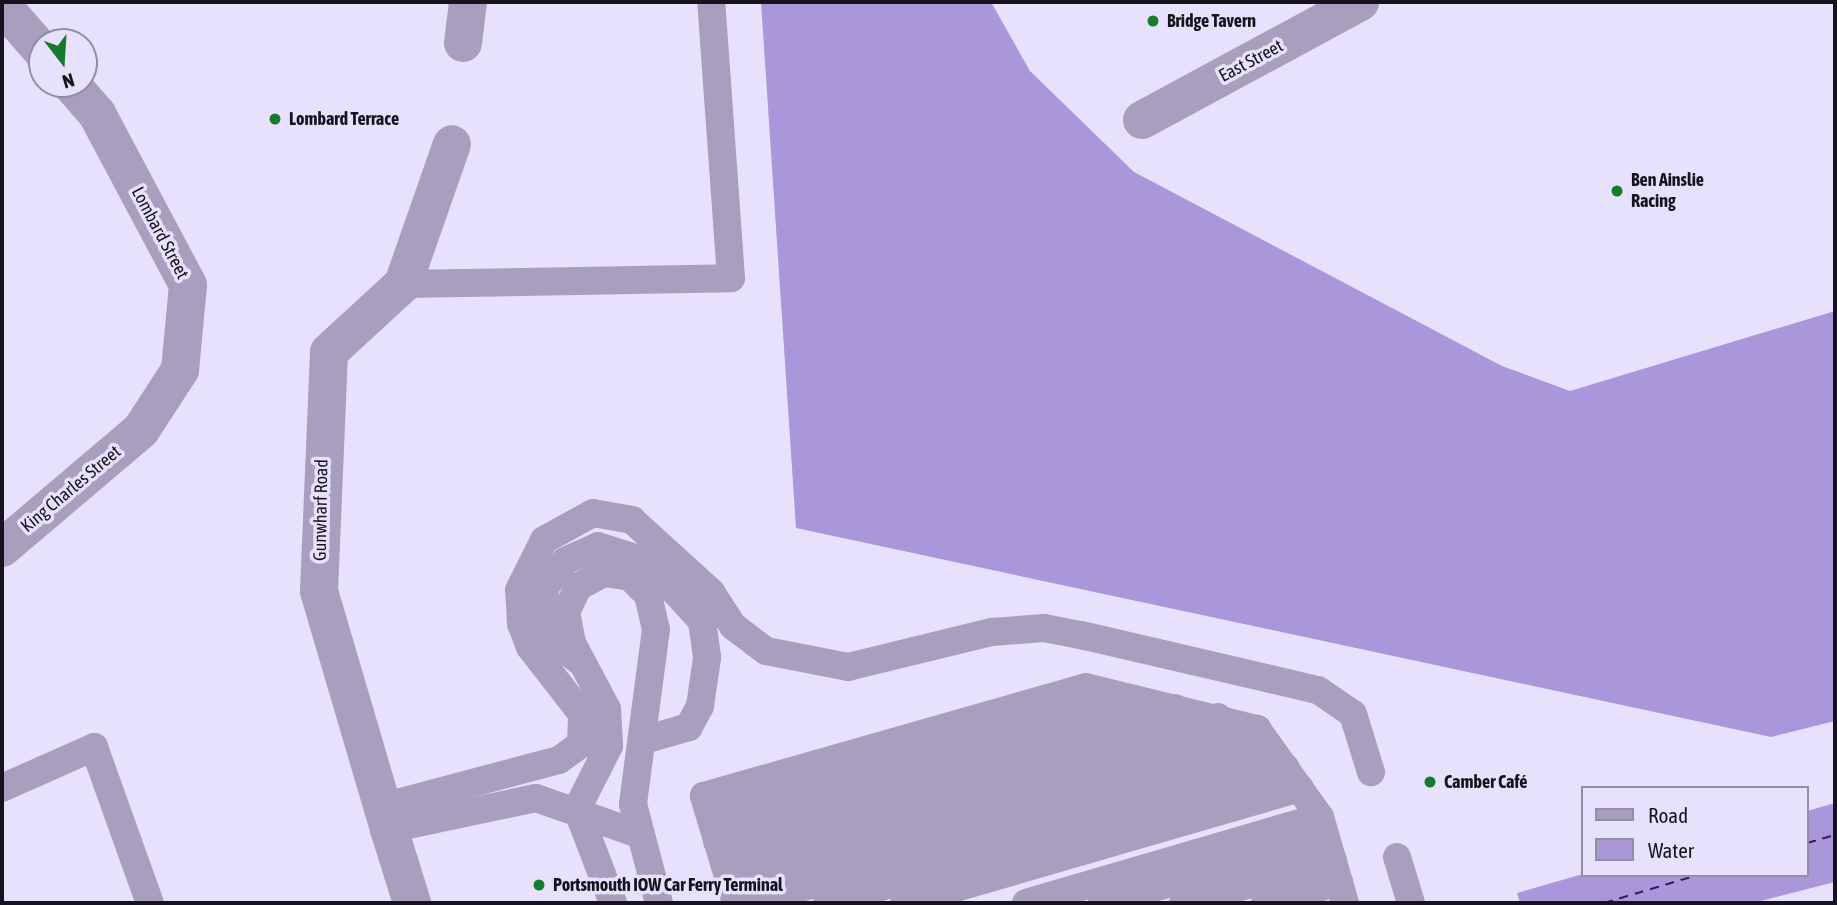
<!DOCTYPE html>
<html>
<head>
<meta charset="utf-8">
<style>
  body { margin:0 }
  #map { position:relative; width:1837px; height:905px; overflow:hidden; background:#e7e1fc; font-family:"Asap Condensed",sans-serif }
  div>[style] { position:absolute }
  .water>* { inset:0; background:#aa97db }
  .ferry>* { height:2px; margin-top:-1px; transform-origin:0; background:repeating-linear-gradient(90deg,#381967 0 9px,transparent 0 16px) }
  .service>* { height:28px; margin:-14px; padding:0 14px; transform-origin:14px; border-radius:14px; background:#a79fbd }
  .minor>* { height:38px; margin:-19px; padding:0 19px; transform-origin:19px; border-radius:19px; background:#a79fbd }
  .tertiary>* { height:38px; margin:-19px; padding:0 19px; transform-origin:19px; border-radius:19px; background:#a79fbd }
  .dots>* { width:19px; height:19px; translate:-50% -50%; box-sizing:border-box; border:4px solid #e7e1fc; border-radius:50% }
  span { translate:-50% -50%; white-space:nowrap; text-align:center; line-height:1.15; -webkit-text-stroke:7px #e7e1fc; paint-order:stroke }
  .poi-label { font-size:18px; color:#16131e; font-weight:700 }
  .left { translate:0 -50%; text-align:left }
  .street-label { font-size:18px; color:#16131e }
  .frame { position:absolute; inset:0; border:4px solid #16131e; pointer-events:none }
  .legend { position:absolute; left:1581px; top:786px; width:228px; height:91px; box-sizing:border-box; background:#e7e1fc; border:2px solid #938fa3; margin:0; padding:9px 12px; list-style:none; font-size:21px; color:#16131e }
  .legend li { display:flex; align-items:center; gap:14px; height:35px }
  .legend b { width:35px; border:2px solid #938fa3 }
  .north { position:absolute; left:28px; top:28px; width:70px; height:70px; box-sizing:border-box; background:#e7e1fc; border:2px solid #938fa3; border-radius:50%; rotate:163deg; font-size:19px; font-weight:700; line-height:28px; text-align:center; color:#16131e }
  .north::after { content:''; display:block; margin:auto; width:24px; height:32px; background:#177b2e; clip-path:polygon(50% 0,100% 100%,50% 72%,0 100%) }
</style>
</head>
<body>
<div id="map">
  <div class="water">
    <i style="clip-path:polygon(761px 2px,991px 2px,1030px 71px,1134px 172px,1502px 366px,1570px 391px,1835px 311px,1835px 721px,1771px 737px,796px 528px)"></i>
    <i style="clip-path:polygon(1835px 803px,1835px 882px,1753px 903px,1520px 903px,1517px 893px,1583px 874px,1807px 875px,1807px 811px)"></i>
  </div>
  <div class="ferry">
    <i style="left:1807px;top:843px;width:29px;rotate:-16deg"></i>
    <i style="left:1604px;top:903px;width:98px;rotate:-16.6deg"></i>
  </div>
  <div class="service">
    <i style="left:403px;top:284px;width:328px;rotate:-1deg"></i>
    <i style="left:731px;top:278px;width:277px;rotate:-94.1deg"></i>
    <i style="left:581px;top:662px;width:38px;rotate:-143deg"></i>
    <i style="left:551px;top:639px;width:22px;rotate:-111deg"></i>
    <i style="left:543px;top:618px;width:31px;rotate:-86deg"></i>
    <i style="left:545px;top:587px;width:33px;rotate:-52deg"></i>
    <i style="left:565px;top:561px;width:36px;rotate:-24deg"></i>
    <i style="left:598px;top:546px;width:52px;rotate:17.7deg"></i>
    <i style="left:648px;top:562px;width:80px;rotate:47.5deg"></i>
    <i style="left:702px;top:621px;width:37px;rotate:82deg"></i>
    <i style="left:707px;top:658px;width:49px;rotate:98.3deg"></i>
    <i style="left:700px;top:706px;width:24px;rotate:118deg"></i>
    <i style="left:689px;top:727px;width:47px;rotate:163.9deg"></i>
    <i style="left:2px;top:788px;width:101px;rotate:-24deg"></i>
    <i style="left:94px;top:747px;width:166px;rotate:70.3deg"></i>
    <i style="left:382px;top:807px;width:183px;rotate:-14.9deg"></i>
    <i style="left:559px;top:760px;width:27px;rotate:-36deg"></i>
    <i style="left:581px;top:744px;width:30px;rotate:-88deg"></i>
    <i style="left:582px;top:714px;width:85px;rotate:-127.8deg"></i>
    <i style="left:530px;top:647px;width:25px;rotate:-111deg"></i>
    <i style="left:521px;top:624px;width:34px;rotate:-93deg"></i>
    <i style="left:519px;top:590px;width:56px;rotate:-63.4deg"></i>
    <i style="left:544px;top:540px;width:56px;rotate:-28.9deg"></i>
    <i style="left:593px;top:513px;width:40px;rotate:10deg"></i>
    <i style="left:632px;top:520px;width:107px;rotate:42.3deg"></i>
    <i style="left:711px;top:592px;width:40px;rotate:57.1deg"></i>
    <i style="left:733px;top:626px;width:41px;rotate:37.1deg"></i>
    <i style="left:766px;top:651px;width:84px;rotate:11deg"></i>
    <i style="left:848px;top:667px;width:148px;rotate:-13.7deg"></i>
    <i style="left:992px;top:632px;width:52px;rotate:-4.4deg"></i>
    <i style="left:1044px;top:628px;width:38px;rotate:11deg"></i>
    <i style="left:1081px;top:635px;width:243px;rotate:13.1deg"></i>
    <i style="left:1318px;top:690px;width:42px;rotate:34.4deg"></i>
    <i style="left:1353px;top:714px;width:61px;rotate:72.8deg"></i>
    <i style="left:577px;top:809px;width:71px;rotate:-63.1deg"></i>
    <i style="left:609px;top:746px;width:37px;rotate:-93deg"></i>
    <i style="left:607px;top:709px;width:75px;rotate:-117.9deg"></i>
    <i style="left:572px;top:643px;width:32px;rotate:-101deg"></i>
    <i style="left:566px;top:612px;width:28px;rotate:-64deg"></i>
    <i style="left:578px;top:587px;width:29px;rotate:-29deg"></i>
    <i style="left:603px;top:573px;width:27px;rotate:8deg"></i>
    <i style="left:630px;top:577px;width:25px;rotate:45deg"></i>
    <i style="left:648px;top:595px;width:35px;rotate:77deg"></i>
    <i style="left:656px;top:629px;width:177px;rotate:97.5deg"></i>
    <i style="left:633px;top:804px;width:102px;rotate:75.3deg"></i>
    <i style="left:577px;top:809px;width:101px;rotate:69deg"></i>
    <i style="left:711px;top:819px;width:434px;rotate:-16.2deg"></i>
    <i style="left:389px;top:829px;width:150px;rotate:-11.9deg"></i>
    <i style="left:536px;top:798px;width:108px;rotate:19.4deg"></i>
    <i style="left:717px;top:841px;width:477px;rotate:-16.2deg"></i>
    <i style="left:1397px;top:857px;width:48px;rotate:73.1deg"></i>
    <i style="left:724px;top:863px;width:515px;rotate:-16.46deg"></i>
    <i style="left:731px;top:885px;width:549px;rotate:-16.52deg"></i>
    <i style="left:736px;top:903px;width:112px;rotate:-106.7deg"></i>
    <i style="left:704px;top:796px;width:397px;rotate:-15.9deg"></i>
    <i style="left:1086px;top:687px;width:176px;rotate:13.8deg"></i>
    <i style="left:1257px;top:729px;width:108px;rotate:54.4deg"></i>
    <i style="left:1320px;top:817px;width:90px;rotate:73.8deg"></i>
    <i style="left:749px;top:903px;width:544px;rotate:-16.34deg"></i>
    <i style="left:827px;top:903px;width:478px;rotate:-16.5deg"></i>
    <i style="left:904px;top:903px;width:412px;rotate:-16.2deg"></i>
    <i style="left:1026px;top:903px;width:306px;rotate:-16.3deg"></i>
    <i style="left:1102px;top:903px;width:233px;rotate:-16.2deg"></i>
    <i style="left:1183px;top:903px;width:156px;rotate:-15.6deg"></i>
    <i style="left:1265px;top:903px;width:77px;rotate:-15.8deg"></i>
  </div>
  <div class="minor">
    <i style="left:2px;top:5px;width:61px;rotate:49deg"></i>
    <i style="left:463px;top:43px;width:41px;rotate:-83deg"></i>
    <i style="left:1142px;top:120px;width:248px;rotate:-28.4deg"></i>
    <i style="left:2px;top:548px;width:182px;rotate:-40.3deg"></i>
    <i style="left:141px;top:430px;width:72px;rotate:-57deg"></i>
    <i style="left:180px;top:370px;width:85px;rotate:-84.6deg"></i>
    <i style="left:188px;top:285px;width:194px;rotate:-118deg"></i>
    <i style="left:97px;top:114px;width:40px;rotate:-131deg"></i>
    <i style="left:389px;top:829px;width:248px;rotate:-106.4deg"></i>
    <i style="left:319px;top:591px;width:239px;rotate:-87.6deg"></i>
    <i style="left:329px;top:352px;width:100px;rotate:-42.6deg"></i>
    <i style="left:403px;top:284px;width:148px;rotate:-70.7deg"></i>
  </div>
  <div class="tertiary">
    <i style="left:389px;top:829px;width:77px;rotate:72.7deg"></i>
  </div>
  <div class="dots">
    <i style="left:1153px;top:21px;background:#177b2e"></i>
    <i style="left:275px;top:119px;background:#177b2e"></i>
    <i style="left:1617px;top:191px;background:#177b2e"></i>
    <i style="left:1430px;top:782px;background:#177b2e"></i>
    <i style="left:539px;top:885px;background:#177b2e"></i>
  </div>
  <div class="poi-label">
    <span class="left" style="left:1167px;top:21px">Bridge Tavern</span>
    <span class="left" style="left:289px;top:119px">Lombard Terrace</span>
    <span class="left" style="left:1631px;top:191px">Ben Ainslie<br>Racing</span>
    <span class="left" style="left:1444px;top:782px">Camber Café</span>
    <span class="left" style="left:553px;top:885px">Portsmouth IOW Car Ferry Terminal</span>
  </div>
  <div class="street-label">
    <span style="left:1251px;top:61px;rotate:-28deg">East Street</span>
    <span style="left:160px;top:233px;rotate:62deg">Lombard Street</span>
    <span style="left:71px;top:489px;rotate:-40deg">King Charles Street</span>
    <span style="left:321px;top:510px;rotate:-89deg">Gunwharf Road</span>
  </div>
  <div class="frame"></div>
  <ul class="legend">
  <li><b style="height:9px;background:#a79fbd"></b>Road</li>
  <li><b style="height:19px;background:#aa97db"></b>Water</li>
  </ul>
  <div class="north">N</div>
</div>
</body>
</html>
